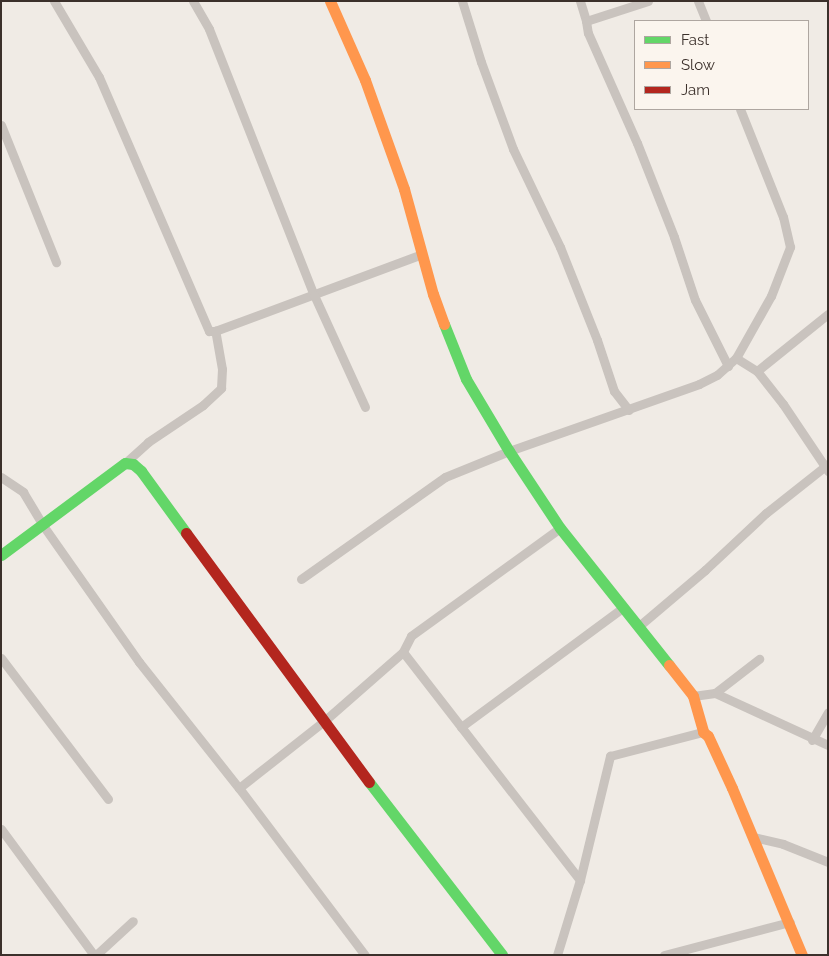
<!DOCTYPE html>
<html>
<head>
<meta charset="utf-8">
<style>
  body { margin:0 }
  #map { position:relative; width:829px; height:956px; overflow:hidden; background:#f0ebe5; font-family:Raleway,sans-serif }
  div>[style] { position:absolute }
  .street>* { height:9px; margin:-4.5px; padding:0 4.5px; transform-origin:4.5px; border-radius:4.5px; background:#c9c3be }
  .fast>* { height:11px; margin:-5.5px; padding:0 5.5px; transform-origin:5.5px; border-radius:5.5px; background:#63d668 }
  .slow>* { height:11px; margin:-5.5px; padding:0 5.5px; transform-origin:5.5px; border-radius:5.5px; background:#ff974d }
  .jam>* { height:11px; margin:-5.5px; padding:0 5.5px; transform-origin:5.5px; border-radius:5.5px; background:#b3261e }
  span { translate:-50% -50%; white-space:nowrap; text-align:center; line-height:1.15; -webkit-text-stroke:5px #fbf5ee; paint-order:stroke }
  .frame { position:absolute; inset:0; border:2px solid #3b302b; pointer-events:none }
  .legend { position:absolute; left:634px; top:20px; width:175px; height:90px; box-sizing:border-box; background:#fbf5ee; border:1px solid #aea6a0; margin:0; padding:6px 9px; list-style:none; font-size:15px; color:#3b302b }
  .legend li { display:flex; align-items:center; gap:10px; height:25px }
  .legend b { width:25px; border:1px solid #aea6a0 }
</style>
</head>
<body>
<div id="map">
  <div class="street">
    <i style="left:54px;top:1px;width:88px;rotate:59.4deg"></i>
    <i style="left:99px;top:77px;width:277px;rotate:66.6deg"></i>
    <i style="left:209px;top:331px;width:6px"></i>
    <i style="left:215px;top:331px;width:221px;rotate:-20.4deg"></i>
    <i style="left:193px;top:1px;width:32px;rotate:60deg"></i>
    <i style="left:209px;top:29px;width:286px;rotate:68.5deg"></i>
    <i style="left:314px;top:295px;width:123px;rotate:65.5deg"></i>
    <i style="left:462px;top:1px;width:64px;rotate:72.7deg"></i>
    <i style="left:481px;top:62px;width:93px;rotate:69.8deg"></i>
    <i style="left:513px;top:149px;width:109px;rotate:64.4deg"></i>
    <i style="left:560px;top:247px;width:100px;rotate:68.3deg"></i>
    <i style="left:597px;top:340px;width:54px;rotate:71.6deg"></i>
    <i style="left:614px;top:391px;width:24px;rotate:52deg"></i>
    <i style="left:580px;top:1px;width:21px;rotate:73deg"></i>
    <i style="left:648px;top:1px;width:65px;rotate:162.1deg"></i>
    <i style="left:586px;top:21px;width:12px;rotate:81deg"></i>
    <i style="left:588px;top:33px;width:120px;rotate:66deg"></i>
    <i style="left:637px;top:143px;width:101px;rotate:68.5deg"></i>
    <i style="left:674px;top:237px;width:66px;rotate:71.6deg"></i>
    <i style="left:695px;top:300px;width:74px;rotate:63.4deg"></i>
    <i style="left:698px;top:1px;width:22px;rotate:68deg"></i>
    <i style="left:1px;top:125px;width:148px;rotate:68.1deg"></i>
    <i style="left:736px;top:358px;width:25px;rotate:32deg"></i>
    <i style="left:757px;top:371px;width:42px;rotate:51.8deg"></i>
    <i style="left:783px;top:404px;width:81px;rotate:56.1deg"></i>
    <i style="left:757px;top:371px;width:91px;rotate:-38.8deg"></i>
    <i style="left:125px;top:463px;width:31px;rotate:-42deg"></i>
    <i style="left:148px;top:442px;width:66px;rotate:-33.9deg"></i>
    <i style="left:203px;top:405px;width:25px;rotate:-43deg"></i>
    <i style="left:221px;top:388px;width:19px;rotate:-87deg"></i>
    <i style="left:222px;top:369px;width:39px;rotate:-100deg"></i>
    <i style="left:1px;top:477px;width:27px;rotate:34deg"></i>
    <i style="left:23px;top:492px;width:37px;rotate:59deg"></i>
    <i style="left:42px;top:524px;width:169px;rotate:54.9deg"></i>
    <i style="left:139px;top:662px;width:161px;rotate:51.6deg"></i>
    <i style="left:239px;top:788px;width:209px;rotate:53deg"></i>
    <i style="left:560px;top:528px;width:184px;rotate:144.1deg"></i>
    <i style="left:411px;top:636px;width:18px;rotate:117deg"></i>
    <i style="left:403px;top:652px;width:289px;rotate:52.2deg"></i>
    <i style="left:301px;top:579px;width:176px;rotate:-35.3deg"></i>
    <i style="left:445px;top:477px;width:69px;rotate:-22.1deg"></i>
    <i style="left:509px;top:451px;width:201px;rotate:-19.4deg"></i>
    <i style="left:699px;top:384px;width:20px;rotate:-27deg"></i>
    <i style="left:717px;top:375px;width:25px;rotate:-42deg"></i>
    <i style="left:736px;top:358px;width:71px;rotate:-60.6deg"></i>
    <i style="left:771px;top:296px;width:53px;rotate:-68.8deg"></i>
    <i style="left:790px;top:247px;width:31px;rotate:-103deg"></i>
    <i style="left:783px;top:217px;width:116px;rotate:-111.7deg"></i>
    <i style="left:639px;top:626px;width:87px;rotate:-40.3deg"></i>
    <i style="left:705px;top:570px;width:83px;rotate:-43.1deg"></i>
    <i style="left:766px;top:513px;width:79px;rotate:-38.3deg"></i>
    <i style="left:1px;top:658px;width:177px;rotate:52.8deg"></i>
    <i style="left:715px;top:693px;width:56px;rotate:-37.7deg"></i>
    <i style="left:693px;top:696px;width:22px;rotate:-8deg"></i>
    <i style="left:715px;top:693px;width:124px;rotate:24.7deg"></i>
    <i style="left:461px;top:727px;width:202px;rotate:-36.4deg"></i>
    <i style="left:812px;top:740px;width:32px;rotate:-60deg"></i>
    <i style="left:239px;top:788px;width:107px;rotate:-38.2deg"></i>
    <i style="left:323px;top:722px;width:106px;rotate:-41.2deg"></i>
    <i style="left:1px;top:829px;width:157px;rotate:53.6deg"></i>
    <i style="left:753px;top:837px;width:31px;rotate:13deg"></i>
    <i style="left:783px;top:844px;width:48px;rotate:21.8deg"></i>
    <i style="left:96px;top:955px;width:50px;rotate:-42.6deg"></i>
    <i style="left:557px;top:955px;width:78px;rotate:-73deg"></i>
    <i style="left:580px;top:880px;width:128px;rotate:-76.4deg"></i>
    <i style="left:610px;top:756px;width:96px;rotate:-14.5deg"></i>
    <i style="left:664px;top:955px;width:130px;rotate:-14.7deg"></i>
  </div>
  <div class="fast">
    <i style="left:444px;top:324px;width:59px;rotate:68.2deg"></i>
    <i style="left:466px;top:379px;width:84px;rotate:59.2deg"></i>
    <i style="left:509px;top:451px;width:92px;rotate:56.5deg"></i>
    <i style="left:560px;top:528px;width:175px;rotate:51.5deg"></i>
    <i style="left:1px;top:555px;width:154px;rotate:-36.6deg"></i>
    <i style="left:125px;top:463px;width:8px;rotate:7deg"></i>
    <i style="left:133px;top:464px;width:11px;rotate:41deg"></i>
    <i style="left:141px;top:471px;width:77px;rotate:54deg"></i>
    <i style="left:369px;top:782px;width:218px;rotate:52.4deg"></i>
  </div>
  <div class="slow">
    <i style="left:330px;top:1px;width:86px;rotate:66.1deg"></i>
    <i style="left:365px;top:80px;width:116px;rotate:70.3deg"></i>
    <i style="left:404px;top:189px;width:109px;rotate:74.6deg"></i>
    <i style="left:433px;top:294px;width:32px;rotate:70deg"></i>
    <i style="left:669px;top:665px;width:39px;rotate:52deg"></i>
    <i style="left:693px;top:696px;width:37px;rotate:74deg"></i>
    <i style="left:703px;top:732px;width:6px;rotate:39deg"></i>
    <i style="left:708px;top:736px;width:57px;rotate:65.2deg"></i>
    <i style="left:732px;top:788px;width:181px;rotate:67.3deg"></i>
  </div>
  <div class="jam">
    <i style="left:186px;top:533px;width:309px;rotate:53.7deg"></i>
  </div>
  <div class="frame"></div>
  <ul class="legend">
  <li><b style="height:6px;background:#63d668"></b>Fast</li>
  <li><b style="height:6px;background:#ff974d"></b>Slow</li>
  <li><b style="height:6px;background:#b3261e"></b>Jam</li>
  </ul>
</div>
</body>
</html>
